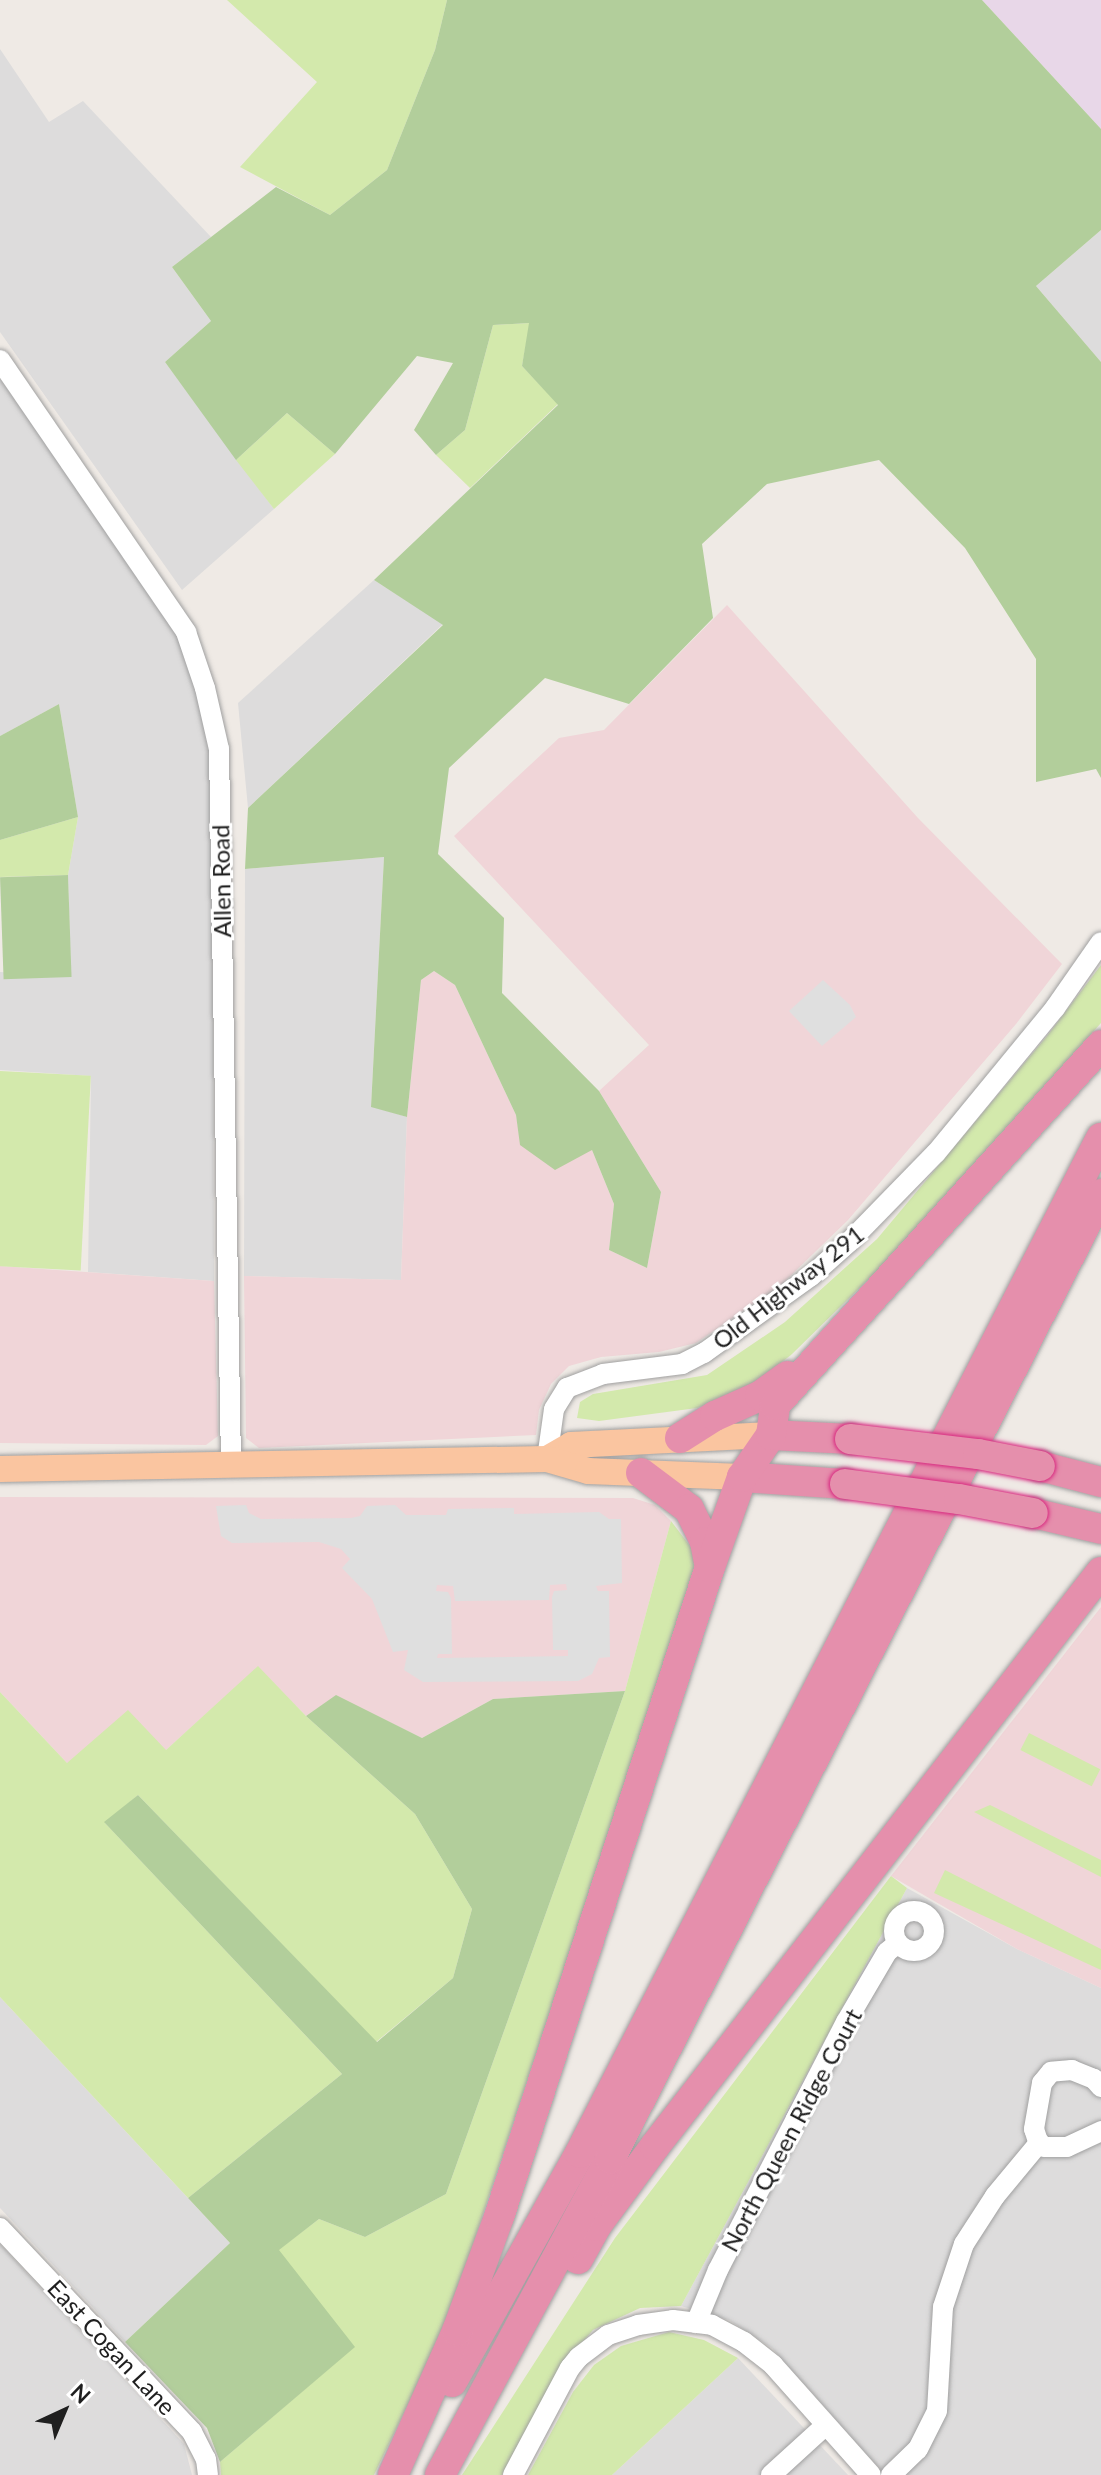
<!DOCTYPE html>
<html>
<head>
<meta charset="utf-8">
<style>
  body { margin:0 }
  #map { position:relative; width:1101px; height:2475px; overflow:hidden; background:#efeae5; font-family:Lato,sans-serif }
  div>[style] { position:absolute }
  .residential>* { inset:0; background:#dddcdc }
  .commercial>* { inset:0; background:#f0d5d8 }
  .industrial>* { inset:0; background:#e8d7e8 }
  .grass>* { inset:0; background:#d3e9ac; transform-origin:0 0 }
  .forest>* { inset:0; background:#b2ce9b; transform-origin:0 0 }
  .parking>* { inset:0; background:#dfdfdf }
  .roads { filter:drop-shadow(0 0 2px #a0a0a0) drop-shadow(0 0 2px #a0a0a0) }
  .minor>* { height:20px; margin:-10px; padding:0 10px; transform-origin:10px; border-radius:10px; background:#fff }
  .minor>.ring { margin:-10px; padding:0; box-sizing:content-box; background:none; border:20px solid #fff; border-radius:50% }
  .major>* { height:26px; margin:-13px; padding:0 13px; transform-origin:13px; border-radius:13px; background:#fac5a0 }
  .highway>* { height:30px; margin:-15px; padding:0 15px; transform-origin:15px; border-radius:15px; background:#e58fac }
  .bridges { filter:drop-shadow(0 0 2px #d82880) drop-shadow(0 0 2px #d82880) }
  .highway-bridge>* { height:30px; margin:-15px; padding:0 15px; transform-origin:15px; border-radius:15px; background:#e58fac }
  span { translate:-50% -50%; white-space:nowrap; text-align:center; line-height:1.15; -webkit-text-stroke:6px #fff; paint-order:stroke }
  .street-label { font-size:24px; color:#1f1f1f }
  .north { position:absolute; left:24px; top:2371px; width:80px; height:80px; -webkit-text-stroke:6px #fff; paint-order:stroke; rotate:44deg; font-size:22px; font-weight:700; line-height:32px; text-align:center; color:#1f1f1f }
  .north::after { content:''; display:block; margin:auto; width:28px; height:36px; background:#1f1f1f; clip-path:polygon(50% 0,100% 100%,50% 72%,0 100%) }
</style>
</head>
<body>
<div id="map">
  <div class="residential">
    <i style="clip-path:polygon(0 49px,49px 122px,83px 101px,211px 237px,172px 267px,211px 321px,165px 362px,274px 509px,182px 590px,0 332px)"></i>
    <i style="clip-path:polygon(1101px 230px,1101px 362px,1036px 286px)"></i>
    <i style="clip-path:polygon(0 379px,172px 623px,203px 688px,212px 749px,214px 1281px,88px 1272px,91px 1076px,0 1070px,0 972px,71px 976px,68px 875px,78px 817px,59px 704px,0 736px)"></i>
    <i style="clip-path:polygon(374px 580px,443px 624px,248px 808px,238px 703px)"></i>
    <i style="clip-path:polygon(384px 857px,371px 1106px,407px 1117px,401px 1280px,244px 1276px,245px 869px)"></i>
    <i style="clip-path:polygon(907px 1888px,1017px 1949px,1101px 1988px,1101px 2475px,885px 2475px,772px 2348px,729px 2320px,681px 2306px)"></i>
    <i style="clip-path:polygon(0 1997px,230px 2243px,125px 2342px,0 2208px)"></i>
    <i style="clip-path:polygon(0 2244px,184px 2444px,192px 2475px,0 2475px)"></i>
    <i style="clip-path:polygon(738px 2358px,848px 2475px,612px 2475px)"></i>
  </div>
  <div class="commercial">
    <i style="clip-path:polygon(727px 605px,918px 818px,1062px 964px,1016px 1024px,848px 1220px,781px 1285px,696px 1343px,659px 1352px,601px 1357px,569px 1366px,551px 1384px,539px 1410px,536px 1435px,259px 1448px,246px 1438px,244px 1276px,401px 1280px,407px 1117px,421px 980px,434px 971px,455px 985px,516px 1115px,521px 1145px,592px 1150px,614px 1204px,609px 1250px,647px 1268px,661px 1192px,599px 1091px,649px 1045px,454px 836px,559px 738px,604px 730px)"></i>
    <i style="clip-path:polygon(0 1266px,214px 1281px,218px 1436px,206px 1445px,0 1443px)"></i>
    <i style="clip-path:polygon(0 1497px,633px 1498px,655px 1505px,671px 1521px,625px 1691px,493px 1699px,422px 1738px,336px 1696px,306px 1716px,258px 1667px,166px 1750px,67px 1763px,0 1692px)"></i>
    <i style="clip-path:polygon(1101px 1607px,1101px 1988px,1017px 1949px,891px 1876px)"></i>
  </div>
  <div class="industrial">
    <i style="clip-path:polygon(982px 0,1101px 0,1101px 129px)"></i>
  </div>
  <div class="grass">
    <i style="clip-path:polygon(227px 0,447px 0,435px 50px,387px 170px,330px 215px,240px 167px,317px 82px)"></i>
    <i style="clip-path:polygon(530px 323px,522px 366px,558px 404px,470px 488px,436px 455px,465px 430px,493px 325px)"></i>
    <i style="clip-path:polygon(287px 413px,335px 454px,274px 509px,236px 460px)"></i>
    <i style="clip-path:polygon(78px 817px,68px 875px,0 877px,0 840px)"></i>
    <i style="clip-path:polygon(1101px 965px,1101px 1023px,886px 1262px,791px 1355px,749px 1387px,697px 1408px,599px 1421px,577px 1418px,580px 1402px,593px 1394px,707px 1375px,785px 1322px,877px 1239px,1047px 1036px)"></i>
    <i style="left:0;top:1071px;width:91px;height:195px;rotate:3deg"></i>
    <i style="clip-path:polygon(671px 1521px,696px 1554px,691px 1584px,447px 2323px,374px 2475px,221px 2475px,220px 2462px,354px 2347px,278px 2250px,319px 2219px,365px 2237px,446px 2194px,625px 1691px)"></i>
    <i style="clip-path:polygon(258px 1666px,306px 1716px,415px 1814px,472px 1909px,453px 1978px,376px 2042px,138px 1795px,105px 1823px,342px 2074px,188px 2198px,0 1997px,0 1692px,67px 1763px,128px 1710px,166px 1750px)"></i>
    <i style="left:1029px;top:1733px;width:80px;height:19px;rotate:27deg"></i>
    <i style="clip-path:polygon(990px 1805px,1101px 1860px,1101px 1877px,974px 1812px)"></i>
    <i style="clip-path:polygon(945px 1870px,1101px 1949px,1101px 1970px,934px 1893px)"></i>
    <i style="clip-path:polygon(891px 1876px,907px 1888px,681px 2306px,640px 2308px,593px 2330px,561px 2367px,502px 2475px,462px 2475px,615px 2238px)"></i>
    <i style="clip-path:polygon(669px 2332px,704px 2340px,738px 2358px,612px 2475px,528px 2475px,573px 2392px,594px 2365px,621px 2346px)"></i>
  </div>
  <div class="forest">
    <i style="clip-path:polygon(447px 0,982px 0,1101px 129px,1101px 230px,1036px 286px,1101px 362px,1101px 778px,1096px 769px,1036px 782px,1036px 659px,965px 548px,879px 460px,767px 484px,702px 544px,713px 618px,629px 704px,545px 678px,449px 768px,438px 854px,504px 918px,502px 993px,599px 1091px,661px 1192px,647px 1268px,609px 1250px,614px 1204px,592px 1150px,555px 1170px,520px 1145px,516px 1115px,455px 985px,434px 971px,421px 980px,407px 1117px,371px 1107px,384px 857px,245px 869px,248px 808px,443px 625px,374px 580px,558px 405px,522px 366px,529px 323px,493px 325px,465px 430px,436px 455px,414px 430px,453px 363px,417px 356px,335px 454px,287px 413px,236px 460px,165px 362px,211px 321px,172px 267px,276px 187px,330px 215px,387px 170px,435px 50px)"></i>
    <i style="clip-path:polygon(59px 704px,78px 817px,0 840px,0 736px)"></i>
    <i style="left:68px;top:875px;width:102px;height:68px;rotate:88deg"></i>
    <i style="clip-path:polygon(625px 1691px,446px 2194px,365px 2237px,319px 2219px,279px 2250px,355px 2347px,220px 2462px,207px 2428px,125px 2342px,230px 2243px,188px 2198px,342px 2074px,104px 1822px,138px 1795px,377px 2042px,453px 1978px,472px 1909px,415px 1814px,306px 1716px,336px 1695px,422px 1738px,493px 1699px)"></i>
  </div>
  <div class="parking">
    <i style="clip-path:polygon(823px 980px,850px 1005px,856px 1017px,822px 1046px,789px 1011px)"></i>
    <i style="clip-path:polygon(evenodd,246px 1505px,249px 1513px,261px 1519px,351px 1518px,360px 1516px,367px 1506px,395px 1505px,406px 1515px,446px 1515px,448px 1509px,514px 1508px,514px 1514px,599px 1512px,609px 1519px,621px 1519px,622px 1583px,596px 1586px,598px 1591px,609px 1591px,610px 1657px,599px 1658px,592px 1674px,578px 1681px,423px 1682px,404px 1670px,408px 1650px,393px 1652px,372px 1599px,342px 1568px,350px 1559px,341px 1549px,319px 1542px,232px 1543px,221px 1536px,216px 1506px,246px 1505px,566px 1584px,567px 1590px,554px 1591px,552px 1597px,553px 1650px,568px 1650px,568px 1656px,437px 1658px,438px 1654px,452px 1654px,451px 1598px,448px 1592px,436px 1591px,437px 1585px,453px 1586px,455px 1601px,549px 1600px,550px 1585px,566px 1584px)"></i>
  </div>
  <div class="roads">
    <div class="minor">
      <i style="left:0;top:360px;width:330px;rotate:55.6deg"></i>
      <i style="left:186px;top:632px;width:59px;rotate:71.3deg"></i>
      <i style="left:205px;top:688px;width:63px;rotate:77.1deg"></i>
      <i style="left:219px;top:749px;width:716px;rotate:89.04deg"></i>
      <i style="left:547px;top:1459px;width:50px;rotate:-82deg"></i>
      <i style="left:554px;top:1409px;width:25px;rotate:-58deg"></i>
      <i style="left:567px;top:1388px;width:39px;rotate:-21deg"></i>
      <i style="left:603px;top:1374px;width:80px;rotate:-7.2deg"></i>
      <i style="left:682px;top:1364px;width:25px;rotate:-27deg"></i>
      <i style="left:704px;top:1353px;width:132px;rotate:-35.7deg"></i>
      <i style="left:811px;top:1276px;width:51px;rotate:-41.8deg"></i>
      <i style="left:849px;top:1242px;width:124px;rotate:-45.7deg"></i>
      <i style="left:936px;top:1153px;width:188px;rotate:-50.6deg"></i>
      <i style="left:1055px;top:1008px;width:80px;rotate:-55.1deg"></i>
      <i class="ring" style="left:894px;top:1911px;width:20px;height:20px"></i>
      <i style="left:1101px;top:2087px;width:11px;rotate:-131deg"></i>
      <i style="left:1094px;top:2079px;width:24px;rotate:-158deg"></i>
      <i style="left:1072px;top:2070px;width:21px;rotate:175deg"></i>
      <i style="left:1051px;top:2072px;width:14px;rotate:129deg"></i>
      <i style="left:1042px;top:2083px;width:47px;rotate:99.9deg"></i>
      <i style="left:1034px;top:2129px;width:13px;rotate:72deg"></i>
      <i style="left:1038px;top:2141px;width:8px;rotate:45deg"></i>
      <i style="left:1044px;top:2147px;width:23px"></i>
      <i style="left:1067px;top:2147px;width:38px;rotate:-25deg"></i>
      <i style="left:0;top:2228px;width:280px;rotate:46.7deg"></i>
      <i style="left:192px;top:2432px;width:30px;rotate:63deg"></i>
      <i style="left:206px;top:2459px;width:16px;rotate:83deg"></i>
      <i style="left:696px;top:2323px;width:57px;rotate:-67.5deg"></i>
      <i style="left:718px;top:2270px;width:279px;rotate:-62.7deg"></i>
      <i style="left:846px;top:2022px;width:81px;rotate:-59.6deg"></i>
      <i style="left:887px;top:1952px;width:14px;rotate:-39deg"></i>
      <i style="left:513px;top:2475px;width:121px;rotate:-62deg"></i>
      <i style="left:570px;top:2368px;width:14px;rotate:-51deg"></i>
      <i style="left:579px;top:2357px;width:36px;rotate:-37deg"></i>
      <i style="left:608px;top:2335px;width:32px;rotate:-18deg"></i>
      <i style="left:638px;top:2325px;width:35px;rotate:-8deg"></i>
      <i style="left:673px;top:2320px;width:39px;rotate:7deg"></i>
      <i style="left:712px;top:2325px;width:36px;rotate:28deg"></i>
      <i style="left:744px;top:2342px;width:37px;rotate:38deg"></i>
      <i style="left:773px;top:2365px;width:147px;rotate:48.3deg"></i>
      <i style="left:771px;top:2475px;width:74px;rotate:-42.3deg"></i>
      <i style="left:891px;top:2475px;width:37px;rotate:-44deg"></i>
      <i style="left:918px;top:2449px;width:42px;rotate:-63.4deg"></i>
      <i style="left:937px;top:2411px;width:104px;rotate:-86.7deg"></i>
      <i style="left:943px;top:2307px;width:66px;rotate:-71.6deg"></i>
      <i style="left:964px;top:2244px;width:57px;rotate:-57.1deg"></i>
      <i style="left:995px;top:2196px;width:69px;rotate:-50.3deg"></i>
    </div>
    <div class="major">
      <i style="left:547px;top:1459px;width:28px;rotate:-30deg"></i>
      <i style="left:571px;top:1445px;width:200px;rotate:-2.9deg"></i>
      <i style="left:0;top:1469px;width:547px;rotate:-1.05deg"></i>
      <i style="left:547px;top:1459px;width:43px;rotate:16.3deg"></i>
      <i style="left:588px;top:1471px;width:154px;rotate:2.2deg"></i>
    </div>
    <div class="highway">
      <i style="left:771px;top:1435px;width:79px;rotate:2.9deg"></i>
      <i style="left:680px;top:1438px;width:41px;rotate:-32.2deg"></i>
      <i style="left:715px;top:1416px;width:49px;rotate:-24deg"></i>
      <i style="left:760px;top:1396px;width:34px;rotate:-36deg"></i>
      <i style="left:1040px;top:1466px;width:63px;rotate:14.7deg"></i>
      <i style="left:641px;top:1473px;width:60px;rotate:36.9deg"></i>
      <i style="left:689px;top:1509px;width:37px;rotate:64deg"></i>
      <i style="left:705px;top:1542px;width:25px;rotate:79deg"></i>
      <i style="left:742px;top:1477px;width:103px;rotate:3.9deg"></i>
      <i style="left:1033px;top:1513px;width:70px;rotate:13.2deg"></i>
      <i style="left:578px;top:2259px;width:38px;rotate:-61deg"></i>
      <i style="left:596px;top:2226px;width:99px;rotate:-53.6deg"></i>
      <i style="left:655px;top:2146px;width:727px;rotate:-52.15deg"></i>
      <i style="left:452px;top:2382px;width:262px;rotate:-60.8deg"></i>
      <i style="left:580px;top:2153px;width:1141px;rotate:-62.83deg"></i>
      <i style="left:393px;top:2475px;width:158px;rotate:-66deg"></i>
      <i style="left:457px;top:2331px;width:121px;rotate:-69.8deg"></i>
      <i style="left:499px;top:2217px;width:683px;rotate:-72.02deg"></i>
      <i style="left:710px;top:1567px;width:96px;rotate:-70.4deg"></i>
      <i style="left:742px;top:1477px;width:51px;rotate:-55.4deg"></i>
      <i style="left:771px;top:1435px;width:30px;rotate:-82deg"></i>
      <i style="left:775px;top:1405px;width:486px;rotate:-47.8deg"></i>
      <i style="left:440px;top:2475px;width:359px;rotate:-61.7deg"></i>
      <i style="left:610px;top:2159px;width:1083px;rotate:-63.03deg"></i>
    </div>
  </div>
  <div class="bridges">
    <div class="highway-bridge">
      <i style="left:850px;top:1439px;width:129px;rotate:6.7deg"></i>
      <i style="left:978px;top:1454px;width:63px;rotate:11deg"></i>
      <i style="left:845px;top:1484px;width:115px;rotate:7.5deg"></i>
      <i style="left:959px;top:1499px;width:75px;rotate:10.7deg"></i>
    </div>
  </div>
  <div class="street-label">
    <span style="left:221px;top:881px;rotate:-91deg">Allen Road</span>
    <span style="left:788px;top:1287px;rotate:-38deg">Old Highway 291</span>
    <span style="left:791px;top:2130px;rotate:-62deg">North Queen Ridge Court</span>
    <span style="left:112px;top:2347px;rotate:47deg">East Cogan Lane</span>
  </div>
  <div class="north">N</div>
</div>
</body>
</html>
